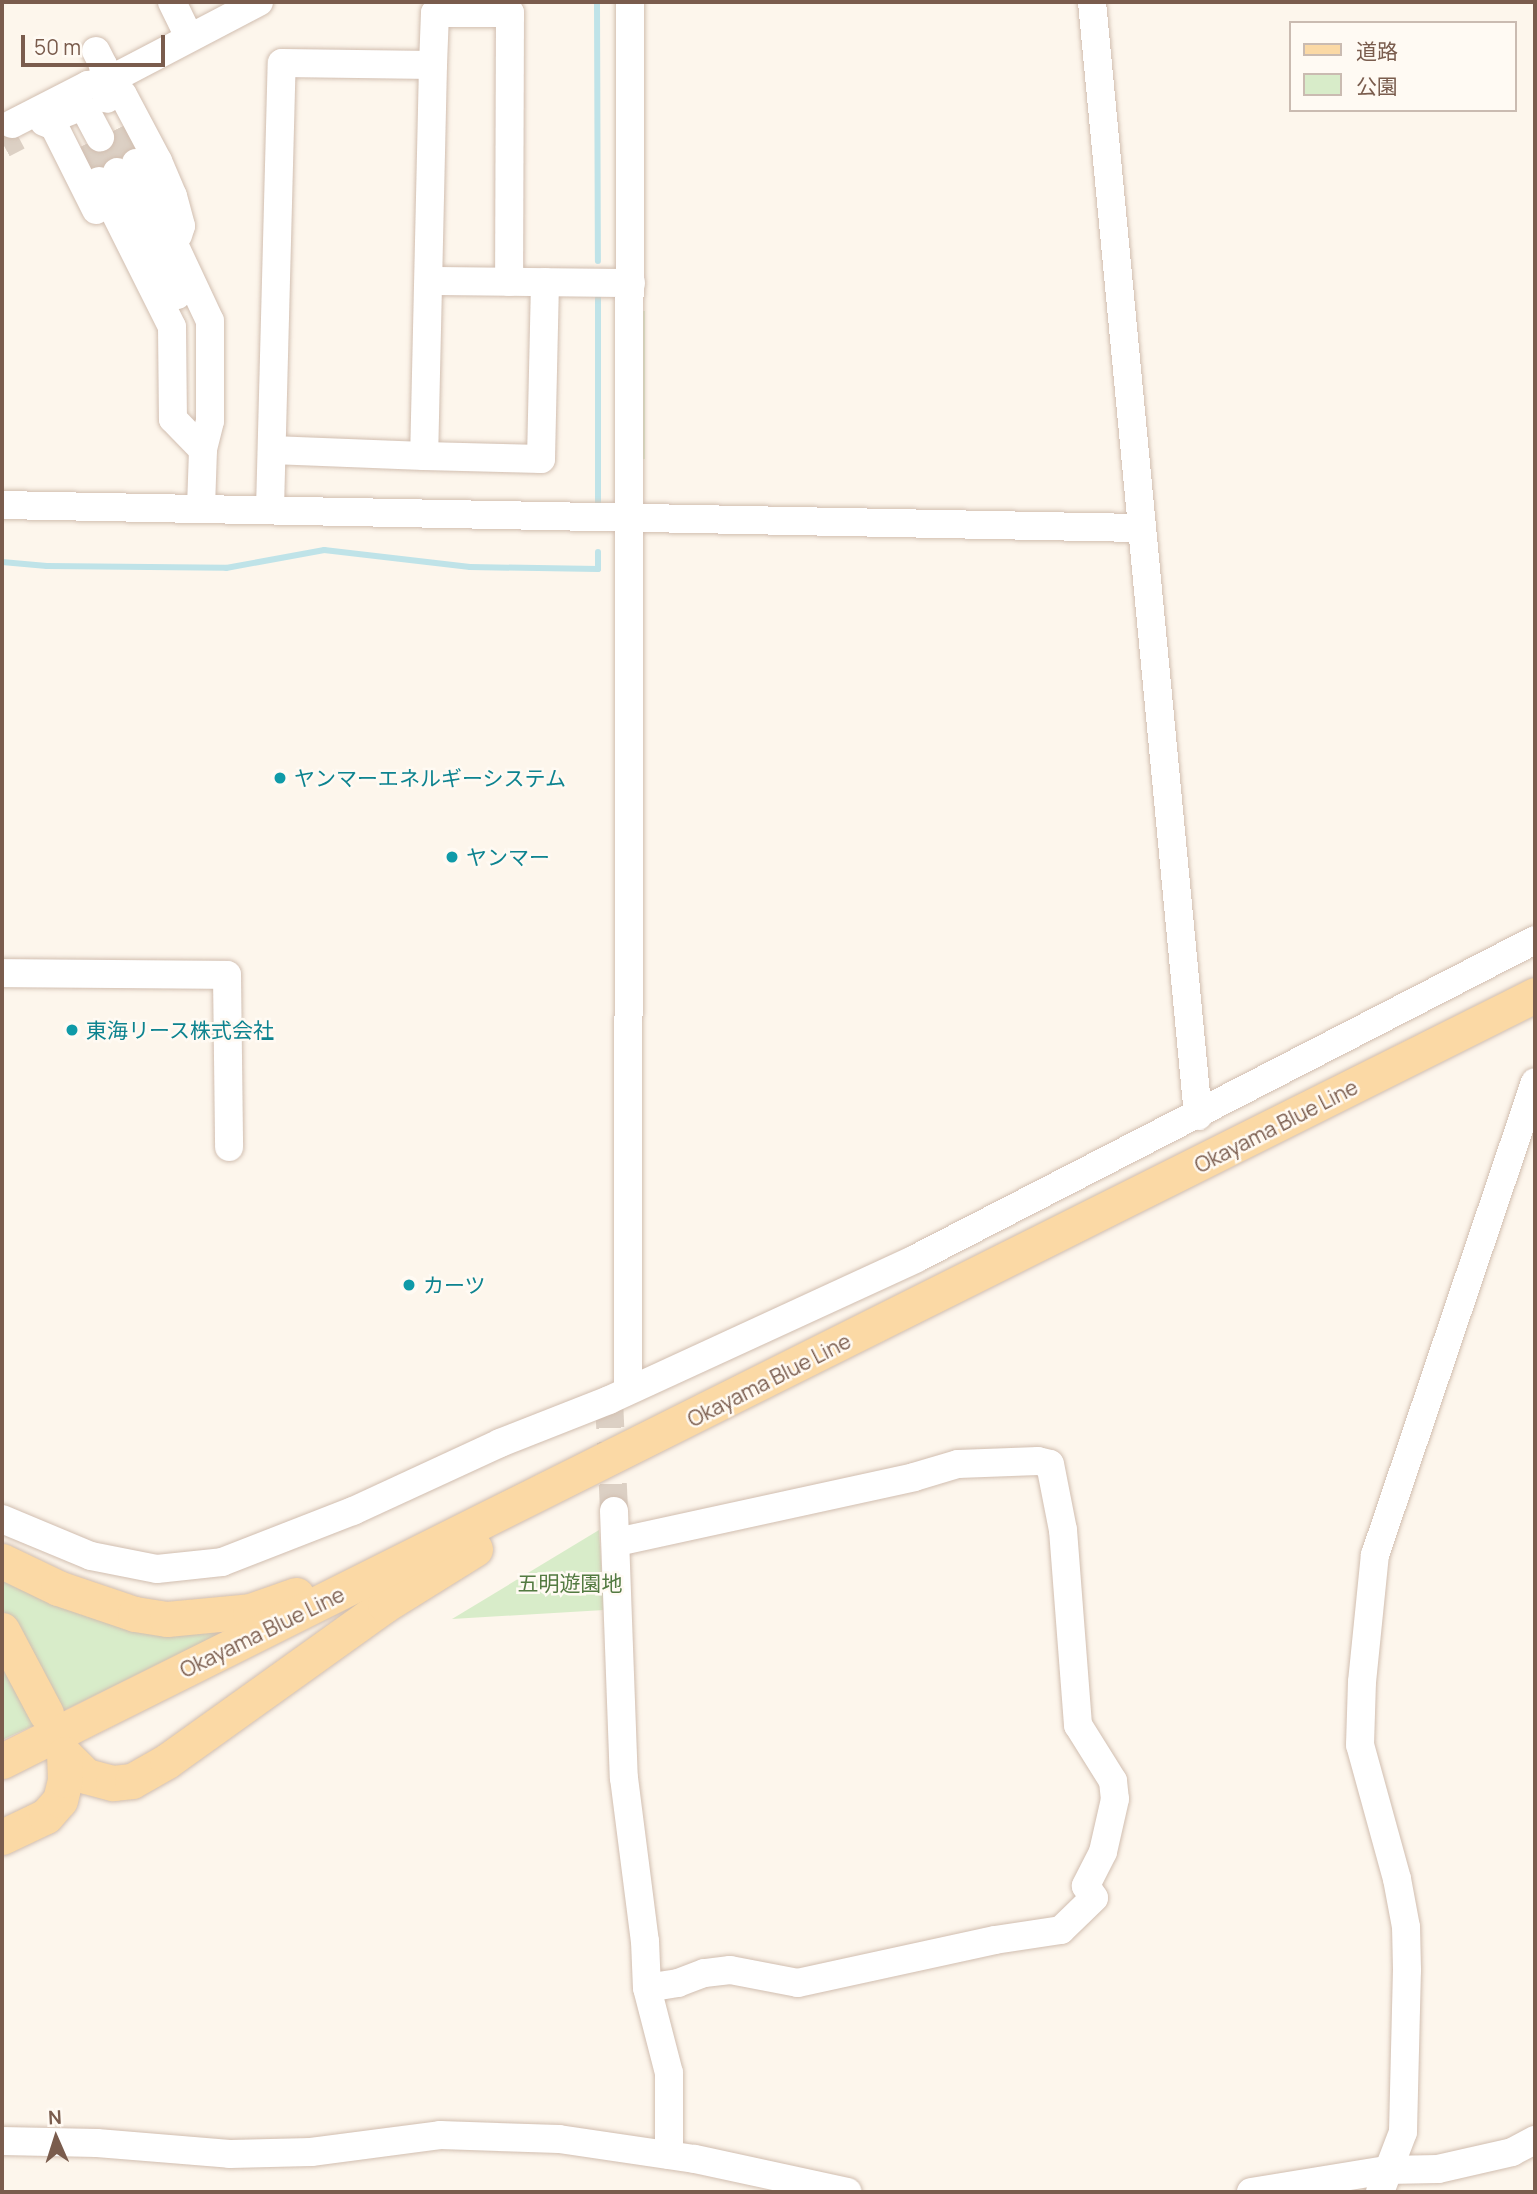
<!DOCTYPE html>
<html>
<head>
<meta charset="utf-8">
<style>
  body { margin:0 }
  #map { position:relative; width:1537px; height:2194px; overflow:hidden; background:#fdf6ec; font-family:Manrope,"Noto Sans JP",sans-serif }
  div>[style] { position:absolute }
  .green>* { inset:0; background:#d8ecc9; transform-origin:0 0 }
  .stream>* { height:6px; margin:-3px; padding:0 3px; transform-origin:3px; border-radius:3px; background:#bfe3e8 }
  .minor-tunnel>* { height:28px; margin-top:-14px; transform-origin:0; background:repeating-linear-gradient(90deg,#dcd0c4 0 28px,transparent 0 42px) }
  .roads { filter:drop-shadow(0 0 2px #d1beb0) drop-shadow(0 0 2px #d1beb0) }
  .minor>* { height:28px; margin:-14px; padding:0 14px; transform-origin:14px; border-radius:14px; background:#fff }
  .major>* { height:35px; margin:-17.5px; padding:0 17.5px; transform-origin:17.5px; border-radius:17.5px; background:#fbd9a5 }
  .dots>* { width:19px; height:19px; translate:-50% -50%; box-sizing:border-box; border:4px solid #fffaf3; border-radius:50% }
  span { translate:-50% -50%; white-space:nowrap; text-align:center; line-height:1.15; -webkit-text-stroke:5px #fffaf3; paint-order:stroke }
  .culture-label { font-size:21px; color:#0d838f }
  .left { translate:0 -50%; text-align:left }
  .street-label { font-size:21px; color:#7a5c4d }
  .park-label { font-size:21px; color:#537a41 }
  .frame { position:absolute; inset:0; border:4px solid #7a5c4d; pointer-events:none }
  .legend { position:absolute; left:1289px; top:21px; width:228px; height:91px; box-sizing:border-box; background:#fffaf3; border:2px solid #cabbb1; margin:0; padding:9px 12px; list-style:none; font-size:21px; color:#7a5c4d }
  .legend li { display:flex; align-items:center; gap:14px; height:35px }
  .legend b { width:35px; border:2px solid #cabbb1 }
  .north { position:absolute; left:21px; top:2103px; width:70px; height:70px; -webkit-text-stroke:5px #fffaf3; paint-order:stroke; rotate:357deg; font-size:19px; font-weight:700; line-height:28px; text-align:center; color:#7a5c4d }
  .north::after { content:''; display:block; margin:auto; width:24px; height:32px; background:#7a5c4d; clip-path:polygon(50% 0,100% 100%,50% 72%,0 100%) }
  .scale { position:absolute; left:21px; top:35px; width:144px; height:32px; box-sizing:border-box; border:4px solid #7a5c4d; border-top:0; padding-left:9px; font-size:21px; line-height:24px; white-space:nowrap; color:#7a5c4d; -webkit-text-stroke:5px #fffaf3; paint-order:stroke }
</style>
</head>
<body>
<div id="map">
  <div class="green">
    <i style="left:641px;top:311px;width:4px;height:148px"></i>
    <i style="clip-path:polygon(599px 1530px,604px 1610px,452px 1619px)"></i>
    <i style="clip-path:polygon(2px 1570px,229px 1629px,59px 1713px,27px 1648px,2px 1608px)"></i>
    <i style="clip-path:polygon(2px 1653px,37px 1724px,2px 1740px)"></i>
  </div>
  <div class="stream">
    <i style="left:597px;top:2px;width:259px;rotate:89.8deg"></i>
    <i style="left:598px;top:298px;width:212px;rotate:90deg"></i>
    <i style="left:2px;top:562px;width:45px;rotate:5.1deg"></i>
    <i style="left:47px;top:566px;width:179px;rotate:0.6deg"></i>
    <i style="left:226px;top:568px;width:100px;rotate:-10.4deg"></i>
    <i style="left:324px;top:550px;width:147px;rotate:6.6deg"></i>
    <i style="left:470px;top:567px;width:128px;rotate:0.9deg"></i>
    <i style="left:598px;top:569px;width:17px;rotate:-90deg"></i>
  </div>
  <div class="minor-tunnel">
    <i style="left:119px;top:128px;width:39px;rotate:64deg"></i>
    <i style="left:100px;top:137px;width:39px;rotate:64deg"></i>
    <i style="left:3px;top:144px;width:17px;rotate:-28deg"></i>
    <i style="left:82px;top:146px;width:39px;rotate:64deg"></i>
    <i style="left:609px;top:1400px;width:111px;rotate:87.4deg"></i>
  </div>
  <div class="roads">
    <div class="minor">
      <i style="left:172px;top:2px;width:39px;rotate:64deg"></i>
      <i style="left:1092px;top:2px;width:1119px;rotate:84.56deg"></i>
      <i style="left:96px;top:51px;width:16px;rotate:63deg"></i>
      <i style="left:103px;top:65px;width:34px;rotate:83deg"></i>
      <i style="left:433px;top:65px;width:391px;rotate:91.3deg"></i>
      <i style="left:424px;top:456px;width:117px;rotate:1.5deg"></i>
      <i style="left:541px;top:459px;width:177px;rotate:-88.7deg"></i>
      <i style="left:104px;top:83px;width:22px;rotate:32deg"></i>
      <i style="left:123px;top:95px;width:75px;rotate:62.1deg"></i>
      <i style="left:158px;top:161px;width:38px;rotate:67deg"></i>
      <i style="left:173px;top:196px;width:31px;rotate:75deg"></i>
      <i style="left:181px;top:226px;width:9px;rotate:108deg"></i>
      <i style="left:48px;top:120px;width:31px;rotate:-22deg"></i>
      <i style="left:77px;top:108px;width:9px;rotate:18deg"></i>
      <i style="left:86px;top:111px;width:30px;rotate:62deg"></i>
      <i style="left:44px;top:122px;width:11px;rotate:22deg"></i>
      <i style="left:54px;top:126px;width:94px;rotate:63.4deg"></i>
      <i style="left:12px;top:124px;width:85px;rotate:-27.2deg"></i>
      <i style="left:88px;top:85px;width:16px;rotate:-7deg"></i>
      <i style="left:104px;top:83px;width:175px;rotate:-27.6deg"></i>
      <i style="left:136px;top:163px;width:174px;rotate:64.9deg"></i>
      <i style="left:210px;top:321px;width:100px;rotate:90deg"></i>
      <i style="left:210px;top:421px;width:30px;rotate:104deg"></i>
      <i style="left:203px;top:450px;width:58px;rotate:92deg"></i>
      <i style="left:117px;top:172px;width:137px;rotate:64deg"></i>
      <i style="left:99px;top:181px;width:163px;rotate:63.4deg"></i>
      <i style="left:172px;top:327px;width:92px;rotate:89.4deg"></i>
      <i style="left:173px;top:419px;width:43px;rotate:45.9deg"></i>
      <i style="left:429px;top:281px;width:202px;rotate:0.6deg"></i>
      <i style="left:272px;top:450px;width:152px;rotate:2.3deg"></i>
      <i style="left:2px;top:505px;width:1139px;rotate:1.16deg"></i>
      <i style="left:270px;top:509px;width:446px;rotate:-88.5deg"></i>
      <i style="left:282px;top:63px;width:151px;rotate:0.8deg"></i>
      <i style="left:433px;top:65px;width:52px;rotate:-87.8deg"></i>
      <i style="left:435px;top:13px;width:75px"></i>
      <i style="left:510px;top:13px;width:269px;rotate:90.2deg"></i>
      <i style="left:2px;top:973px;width:225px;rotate:0.5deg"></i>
      <i style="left:227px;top:975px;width:172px;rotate:89.3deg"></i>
      <i style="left:628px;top:1390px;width:1388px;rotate:-89.92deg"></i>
      <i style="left:614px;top:1511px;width:267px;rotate:87.9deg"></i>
      <i style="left:624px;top:1778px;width:164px;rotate:82.7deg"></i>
      <i style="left:645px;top:1941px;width:47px;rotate:87.6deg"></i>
      <i style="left:647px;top:1988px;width:88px;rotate:75.5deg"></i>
      <i style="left:669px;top:2073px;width:82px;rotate:90deg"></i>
      <i style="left:2px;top:1519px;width:96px;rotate:22.6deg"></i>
      <i style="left:91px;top:1556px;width:67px;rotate:11.1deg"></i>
      <i style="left:157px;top:1569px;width:65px;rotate:-6.1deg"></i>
      <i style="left:222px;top:1562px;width:141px;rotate:-21.3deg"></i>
      <i style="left:353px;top:1511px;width:162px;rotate:-24.8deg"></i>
      <i style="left:500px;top:1443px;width:117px;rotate:-21.5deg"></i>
      <i style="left:609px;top:1400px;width:337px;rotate:-24.7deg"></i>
      <i style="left:915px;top:1259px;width:697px;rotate:-27.23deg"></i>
      <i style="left:617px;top:1542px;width:304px;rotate:-12.3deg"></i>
      <i style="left:914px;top:1477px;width:46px;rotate:-16.5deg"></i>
      <i style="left:958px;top:1464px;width:80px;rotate:-2.1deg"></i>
      <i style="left:1038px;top:1461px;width:12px;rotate:14deg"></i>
      <i style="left:1050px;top:1464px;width:67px;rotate:78.9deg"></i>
      <i style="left:1063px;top:1530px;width:196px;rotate:85.6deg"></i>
      <i style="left:1078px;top:1725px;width:66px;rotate:58deg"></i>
      <i style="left:1113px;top:1781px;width:18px;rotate:84deg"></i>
      <i style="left:1115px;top:1799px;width:54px;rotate:102.8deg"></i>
      <i style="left:1103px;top:1852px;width:38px;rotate:117deg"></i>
      <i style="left:1086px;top:1886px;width:14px;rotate:56deg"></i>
      <i style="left:1094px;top:1898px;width:46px;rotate:135.9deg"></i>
      <i style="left:1061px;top:1930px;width:67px;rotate:171.4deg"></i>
      <i style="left:995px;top:1940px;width:202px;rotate:167.7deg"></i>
      <i style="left:798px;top:1983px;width:69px;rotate:-169.2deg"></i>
      <i style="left:730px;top:1970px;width:26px;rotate:173deg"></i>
      <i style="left:704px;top:1973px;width:28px;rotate:159deg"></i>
      <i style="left:678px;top:1983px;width:31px;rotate:171deg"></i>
      <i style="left:2px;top:2141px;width:95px;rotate:1.2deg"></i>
      <i style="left:97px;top:2143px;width:133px;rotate:4.7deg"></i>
      <i style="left:230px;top:2154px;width:81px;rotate:-1.4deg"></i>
      <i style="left:311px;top:2152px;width:130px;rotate:-7.5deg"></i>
      <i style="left:440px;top:2135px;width:119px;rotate:1.9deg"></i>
      <i style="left:559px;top:2139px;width:137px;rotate:8.4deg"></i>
      <i style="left:695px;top:2159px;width:156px;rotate:12.2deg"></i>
      <i style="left:1251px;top:2192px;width:138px;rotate:-9.2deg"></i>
      <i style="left:1387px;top:2170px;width:51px;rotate:-1.1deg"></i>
      <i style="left:1438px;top:2169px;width:76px;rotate:-12.9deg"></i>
      <i style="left:1512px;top:2152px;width:26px;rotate:-28deg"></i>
      <i style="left:1380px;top:2192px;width:64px;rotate:-69deg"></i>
      <i style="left:1403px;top:2132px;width:162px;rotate:-88.6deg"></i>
      <i style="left:1407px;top:1970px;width:43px;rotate:-91.3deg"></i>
      <i style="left:1406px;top:1927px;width:49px;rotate:-100.6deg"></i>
      <i style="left:1397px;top:1879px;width:139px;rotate:-105.4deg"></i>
      <i style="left:1360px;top:1745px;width:63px;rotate:-88.2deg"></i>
      <i style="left:1362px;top:1682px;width:128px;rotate:-84.2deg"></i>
      <i style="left:1375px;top:1555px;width:499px;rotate:-71.3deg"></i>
    </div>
    <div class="major">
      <i style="left:2px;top:1561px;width:62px;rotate:25.7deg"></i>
      <i style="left:58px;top:1588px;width:81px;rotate:18.7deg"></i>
      <i style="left:135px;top:1614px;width:32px;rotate:9deg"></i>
      <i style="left:167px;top:1619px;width:83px;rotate:-5.5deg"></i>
      <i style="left:250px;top:1611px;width:49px;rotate:-19.2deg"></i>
      <i style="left:2px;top:1630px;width:94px;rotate:62.1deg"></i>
      <i style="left:64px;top:1754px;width:31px;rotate:45deg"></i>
      <i style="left:86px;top:1776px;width:28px;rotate:15deg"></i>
      <i style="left:113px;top:1783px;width:19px;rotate:-6deg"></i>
      <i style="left:132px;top:1781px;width:40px;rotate:-29.7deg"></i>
      <i style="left:167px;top:1761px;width:268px;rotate:-35.6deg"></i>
      <i style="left:385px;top:1605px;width:106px;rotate:-31.9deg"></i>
      <i style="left:2px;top:1761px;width:1714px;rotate:-26.55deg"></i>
      <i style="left:2px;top:1837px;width:49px;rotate:-25.5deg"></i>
      <i style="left:46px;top:1816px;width:21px;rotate:-49deg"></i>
      <i style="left:60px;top:1800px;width:21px;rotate:-76deg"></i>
      <i style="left:65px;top:1780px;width:26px;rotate:-92deg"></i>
    </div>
  </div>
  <div class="dots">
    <i style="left:280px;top:778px;background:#0f9aa8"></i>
    <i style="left:452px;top:857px;background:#0f9aa8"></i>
    <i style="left:72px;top:1030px;background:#0f9aa8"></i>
    <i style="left:409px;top:1285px;background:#0f9aa8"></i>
  </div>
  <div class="culture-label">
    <span class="left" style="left:294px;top:778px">ヤンマーエネルギーシステム</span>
    <span class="left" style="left:466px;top:857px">ヤンマー</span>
    <span class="left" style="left:86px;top:1030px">東海リース株式会社</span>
    <span class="left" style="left:423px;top:1285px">カーツ</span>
  </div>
  <div class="street-label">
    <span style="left:1276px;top:1126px;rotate:-27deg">Okayama Blue Line</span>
    <span style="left:769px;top:1380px;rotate:-27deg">Okayama Blue Line</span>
    <span style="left:262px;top:1632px;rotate:-26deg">Okayama Blue Line</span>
  </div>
  <div class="park-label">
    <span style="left:570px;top:1583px">五明遊園地</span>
  </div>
  <div class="frame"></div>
  <ul class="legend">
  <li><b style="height:9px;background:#fbd9a5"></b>道路</li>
  <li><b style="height:19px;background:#d8ecc9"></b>公園</li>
  </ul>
  <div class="north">N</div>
  <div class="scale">50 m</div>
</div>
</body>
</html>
